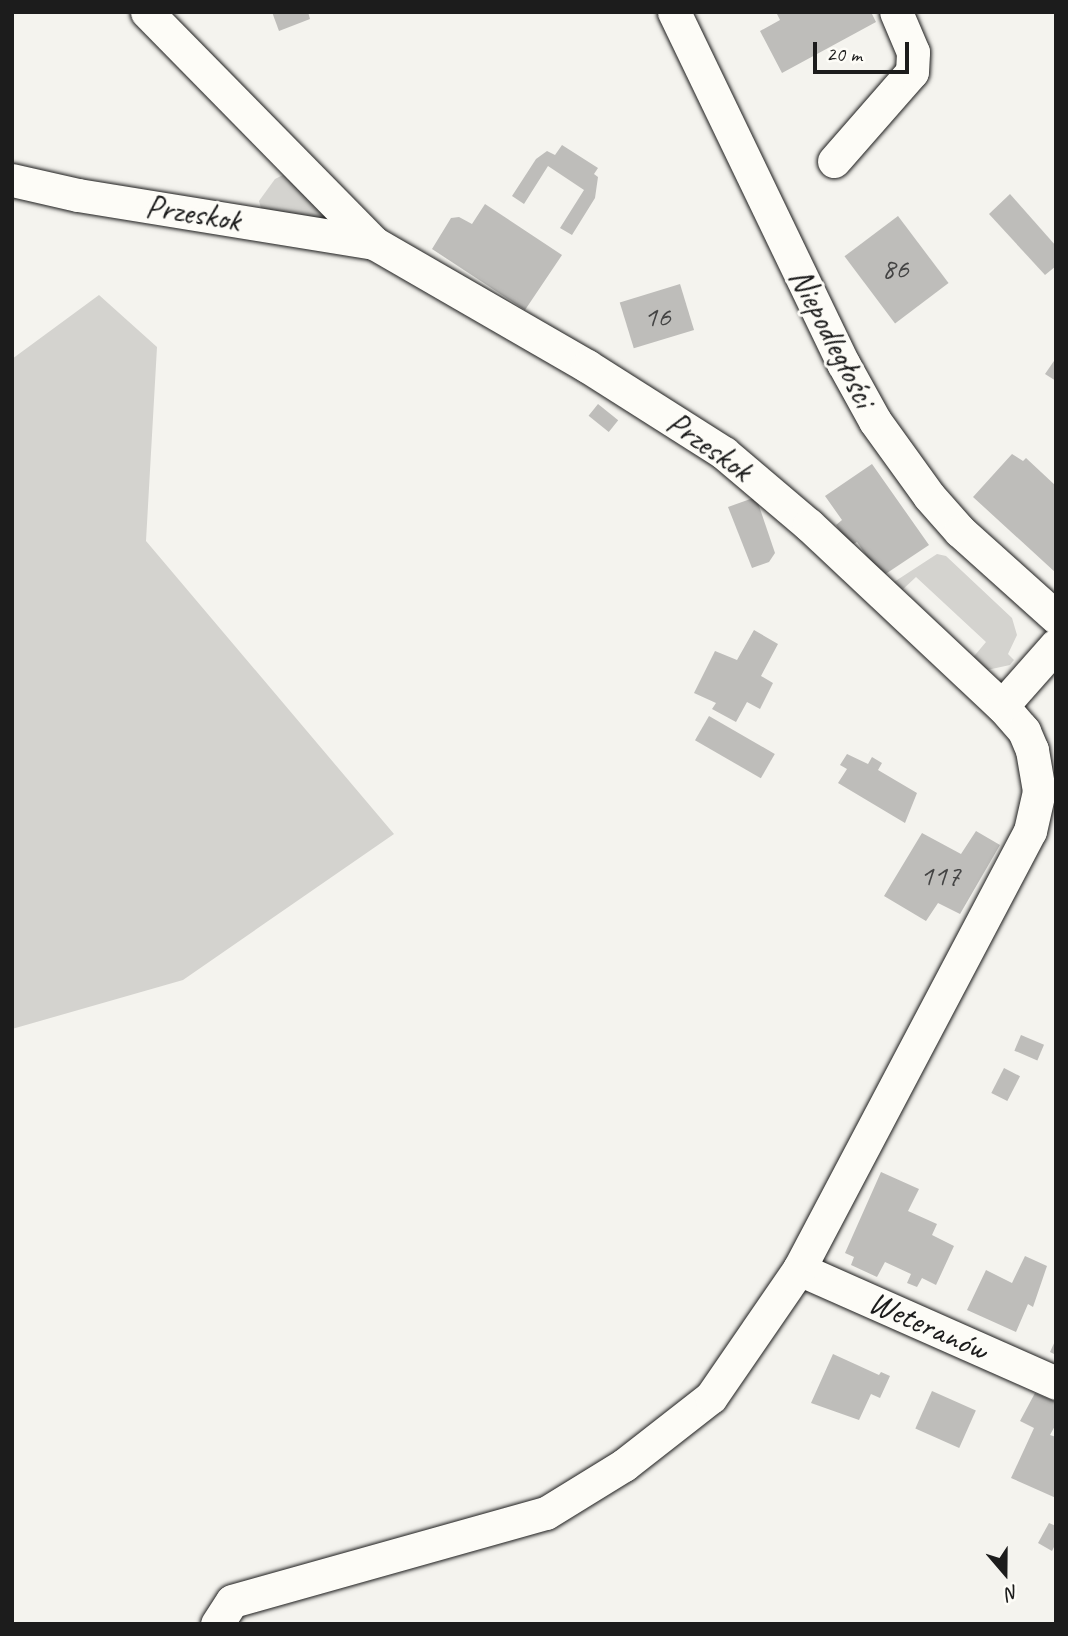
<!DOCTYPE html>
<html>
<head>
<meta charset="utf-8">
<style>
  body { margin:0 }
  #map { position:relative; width:1068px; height:1636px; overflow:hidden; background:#f4f3ee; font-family:Caveat,sans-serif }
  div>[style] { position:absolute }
  .green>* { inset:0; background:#d4d3cf }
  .building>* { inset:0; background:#bebdba; transform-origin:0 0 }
  .roads { filter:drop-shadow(0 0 2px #1c1c1c) drop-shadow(0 0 2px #1c1c1c) }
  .minor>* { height:33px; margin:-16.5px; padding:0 16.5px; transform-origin:16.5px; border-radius:16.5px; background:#fdfcf7 }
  span { translate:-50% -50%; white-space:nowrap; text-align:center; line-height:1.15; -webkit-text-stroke:6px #fdfcf7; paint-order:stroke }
  .number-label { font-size:30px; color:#444 }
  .number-label span { -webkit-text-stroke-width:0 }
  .street-label { font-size:33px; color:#1c1c1c }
  .frame { position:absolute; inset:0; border:14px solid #1c1c1c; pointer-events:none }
  .north { position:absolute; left:970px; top:1538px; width:70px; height:70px; -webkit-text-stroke:5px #fdfcf7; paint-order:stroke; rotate:160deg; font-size:19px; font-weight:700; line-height:28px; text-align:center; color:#1c1c1c }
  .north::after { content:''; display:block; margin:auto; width:24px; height:32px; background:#1c1c1c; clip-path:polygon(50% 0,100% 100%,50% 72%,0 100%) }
  .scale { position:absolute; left:813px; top:42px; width:96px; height:32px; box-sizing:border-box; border:4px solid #1c1c1c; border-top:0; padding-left:9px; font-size:21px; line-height:24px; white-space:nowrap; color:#1c1c1c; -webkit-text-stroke:5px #fdfcf7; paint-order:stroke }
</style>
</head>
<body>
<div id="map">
  <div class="green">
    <i style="clip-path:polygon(287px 173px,334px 222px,261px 208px,259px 201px,275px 179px)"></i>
    <i style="clip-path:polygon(99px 295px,157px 347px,146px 541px,394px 834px,183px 980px,12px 1029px,12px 359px)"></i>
    <i style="clip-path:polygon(937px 554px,946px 556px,1012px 618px,1017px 635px,1008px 654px,1014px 660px,1010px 665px,987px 670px,970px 661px,986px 642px,916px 577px,900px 592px,893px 587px,894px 582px)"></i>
  </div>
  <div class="building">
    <i style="clip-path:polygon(272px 12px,308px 12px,310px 19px,279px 31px)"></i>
    <i style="clip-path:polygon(776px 12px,871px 12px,876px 22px,782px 73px,760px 31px,780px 20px)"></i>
    <i style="clip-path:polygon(562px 145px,598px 168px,594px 174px,598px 177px,595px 198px,572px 235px,560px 228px,584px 190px,548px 166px,524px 204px,512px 196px,536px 159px,547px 151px,555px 155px)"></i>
    <i style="clip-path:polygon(1010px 194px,1056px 246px,1056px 266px,1045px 275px,989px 214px)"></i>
    <i style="clip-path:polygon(485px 204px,562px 255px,525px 310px,432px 249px,451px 218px,459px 217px,472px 224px)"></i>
    <i style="left:898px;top:216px;width:84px;height:67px;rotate:53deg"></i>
    <i style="left:680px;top:284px;width:48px;height:63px;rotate:73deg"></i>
    <i style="clip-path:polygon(1056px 358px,1056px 381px,1045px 374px)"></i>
    <i style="left:598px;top:404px;width:26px;height:15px;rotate:39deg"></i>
    <i style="clip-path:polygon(1012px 454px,1023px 461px,1026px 458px,1056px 486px,1056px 573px,973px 497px)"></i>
    <i style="clip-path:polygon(872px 464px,929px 545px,881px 577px,857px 542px,850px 546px,836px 525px,842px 520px,825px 496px)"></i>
    <i style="clip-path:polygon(756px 497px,775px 553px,769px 562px,752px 568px,728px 507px)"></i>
    <i style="clip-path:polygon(754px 630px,778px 644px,761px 676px,773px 683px,760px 709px,747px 702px,736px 722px,712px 709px,716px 703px,694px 693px,715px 651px,737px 660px)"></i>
    <i style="left:709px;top:716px;width:76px;height:28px;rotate:30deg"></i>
    <i style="clip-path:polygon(847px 754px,868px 764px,872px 757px,882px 763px,878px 770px,917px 793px,905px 823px,838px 783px,847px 769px,840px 765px)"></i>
    <i style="clip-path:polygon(976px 831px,1000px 845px,960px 914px,938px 903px,926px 921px,884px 896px,922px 833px,961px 854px)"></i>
    <i style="left:1021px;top:1035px;width:25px;height:17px;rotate:23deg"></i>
    <i style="left:1004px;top:1068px;width:18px;height:28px;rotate:27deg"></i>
    <i style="clip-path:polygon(881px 1172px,919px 1189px,908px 1211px,937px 1224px,932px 1235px,954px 1246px,936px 1285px,922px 1278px,917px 1287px,907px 1283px,911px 1274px,885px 1262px,877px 1277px,851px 1265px,854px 1257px,845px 1253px)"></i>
    <i style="clip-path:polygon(1025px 1256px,1047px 1266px,1033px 1307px,1028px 1304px,1016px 1332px,967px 1310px,986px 1270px,1012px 1283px)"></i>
    <i style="clip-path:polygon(1056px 1339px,1056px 1355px,1050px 1352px)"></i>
    <i style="clip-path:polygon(833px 1354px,879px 1375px,881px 1372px,890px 1376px,880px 1398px,871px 1394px,859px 1420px,811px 1403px)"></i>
    <i style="left:932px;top:1391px;width:48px;height:41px;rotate:24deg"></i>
    <i style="clip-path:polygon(1035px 1393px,1056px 1402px,1056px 1424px,1050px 1435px,1056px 1437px,1056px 1498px,1011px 1478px,1034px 1428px,1020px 1421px)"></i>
    <i style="clip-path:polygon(1049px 1523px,1056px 1526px,1056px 1543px,1052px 1551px,1038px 1543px)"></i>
  </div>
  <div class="roads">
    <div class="minor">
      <i style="left:147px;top:12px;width:324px;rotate:45.5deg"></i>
      <i style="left:374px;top:243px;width:246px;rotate:30deg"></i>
      <i style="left:587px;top:366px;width:162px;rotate:32.4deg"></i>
      <i style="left:724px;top:453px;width:111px;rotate:40.3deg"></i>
      <i style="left:809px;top:525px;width:265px;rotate:43.2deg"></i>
      <i style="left:674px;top:12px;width:390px;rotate:64.3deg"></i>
      <i style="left:843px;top:363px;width:66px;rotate:61.1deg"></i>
      <i style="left:875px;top:421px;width:92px;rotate:54.2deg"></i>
      <i style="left:929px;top:496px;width:47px;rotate:48.5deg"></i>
      <i style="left:960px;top:531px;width:129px;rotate:41.9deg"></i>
      <i style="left:834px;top:161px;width:118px;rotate:-48.8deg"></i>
      <i style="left:912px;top:72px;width:20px;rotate:-87deg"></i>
      <i style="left:913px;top:52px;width:43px;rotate:-113deg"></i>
      <i style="left:12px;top:180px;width:68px;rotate:12.8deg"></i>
      <i style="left:78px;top:195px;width:300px;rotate:9.2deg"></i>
      <i style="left:799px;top:1269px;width:281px;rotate:23.9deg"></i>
      <i style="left:217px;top:1624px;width:27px;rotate:-57deg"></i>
      <i style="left:232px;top:1601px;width:326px;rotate:-15.7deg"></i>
      <i style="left:546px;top:1513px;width:92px;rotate:-31.6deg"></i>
      <i style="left:624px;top:1465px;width:110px;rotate:-38deg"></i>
      <i style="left:711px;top:1397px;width:155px;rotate:-55.5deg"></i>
      <i style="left:799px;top:1269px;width:495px;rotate:-62.2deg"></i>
      <i style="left:1030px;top:831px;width:41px;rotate:-77.3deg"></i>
      <i style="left:1039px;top:791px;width:42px;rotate:-99.7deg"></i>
      <i style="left:1032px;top:750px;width:21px;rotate:-113deg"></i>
      <i style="left:1024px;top:731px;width:33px;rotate:-131deg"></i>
      <i style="left:1002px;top:706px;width:81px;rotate:-48.5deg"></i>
    </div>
  </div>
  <div class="number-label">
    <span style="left:895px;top:268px">86</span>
    <span style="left:657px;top:316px">16</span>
    <span style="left:940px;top:875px">117</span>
  </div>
  <div class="street-label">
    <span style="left:193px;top:214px;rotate:9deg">Przeskok</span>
    <span style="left:832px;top:338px;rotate:63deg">Niepodległości</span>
    <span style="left:709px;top:447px;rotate:35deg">Przeskok</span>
    <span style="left:928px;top:1326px;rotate:24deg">Weteranów</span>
  </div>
  <div class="frame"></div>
  <div class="north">N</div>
  <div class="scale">20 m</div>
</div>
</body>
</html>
